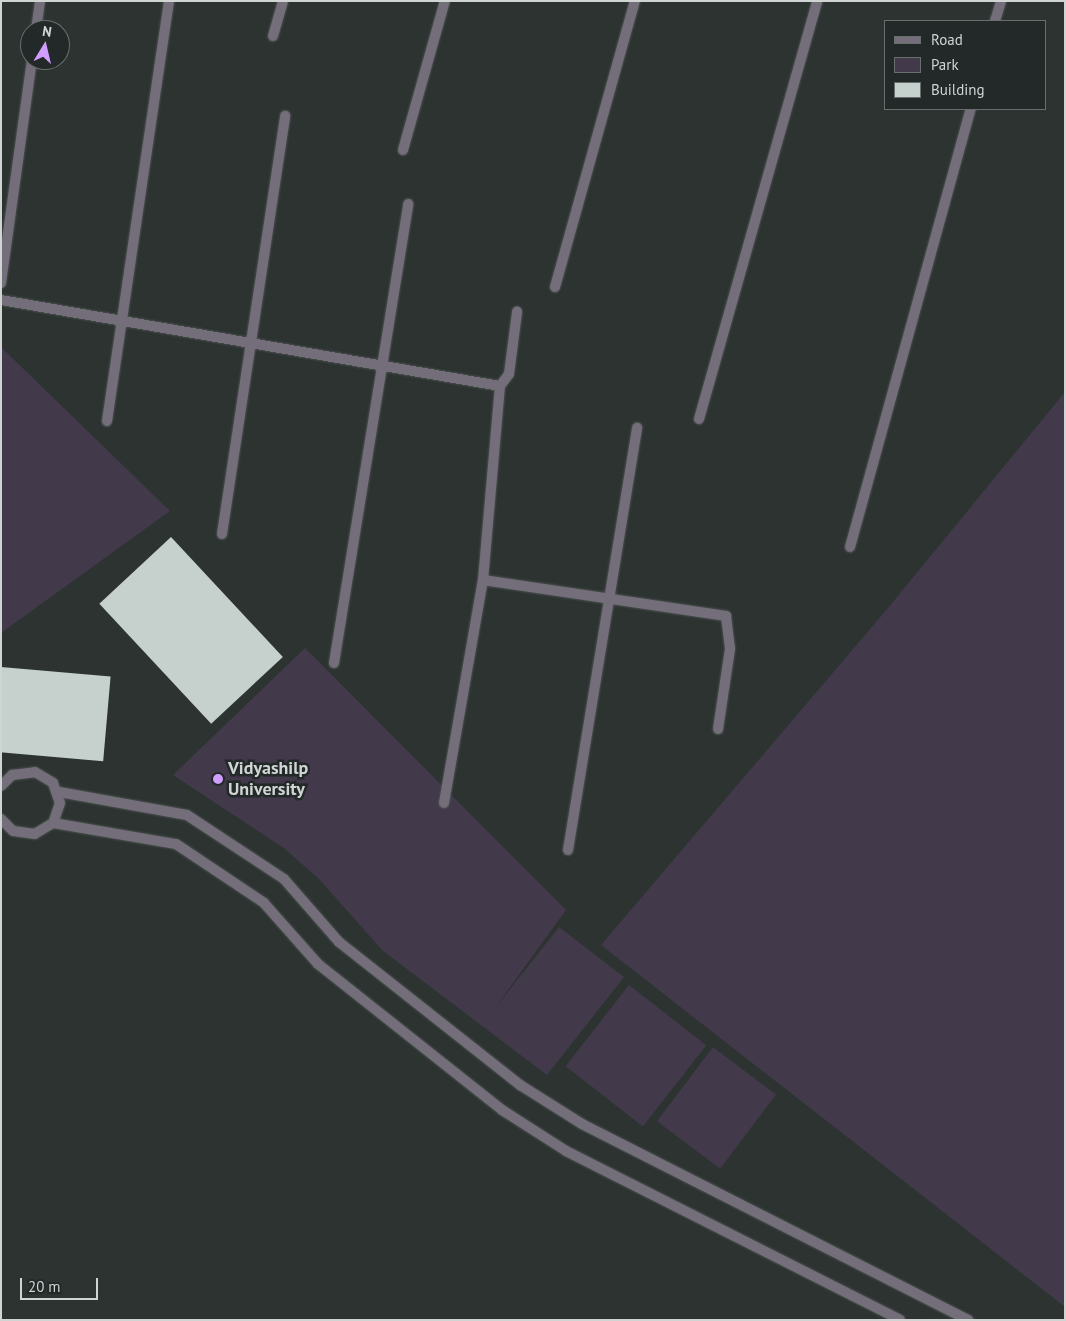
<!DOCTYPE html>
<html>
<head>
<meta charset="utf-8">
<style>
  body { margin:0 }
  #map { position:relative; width:1066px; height:1321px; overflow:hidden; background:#2c3331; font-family:"PT Sans",sans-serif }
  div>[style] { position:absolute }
  .green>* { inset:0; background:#42394a; transform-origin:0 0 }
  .building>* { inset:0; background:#c6d0cd; transform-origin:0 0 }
  .roads { filter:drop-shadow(0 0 1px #4a504e) drop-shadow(0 0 1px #4a504e) }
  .lane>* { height:10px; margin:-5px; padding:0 5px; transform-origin:5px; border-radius:5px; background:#746e7a }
  .street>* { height:10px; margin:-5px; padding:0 5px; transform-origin:5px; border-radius:5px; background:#746e7a }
  .dots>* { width:14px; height:14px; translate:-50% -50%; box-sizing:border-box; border:2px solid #222928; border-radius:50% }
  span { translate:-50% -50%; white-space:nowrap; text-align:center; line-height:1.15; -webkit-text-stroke:5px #222928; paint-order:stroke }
  .poi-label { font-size:18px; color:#d0d5d3; font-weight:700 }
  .left { translate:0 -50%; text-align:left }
  .frame { position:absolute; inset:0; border:2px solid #d0d5d3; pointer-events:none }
  .legend { position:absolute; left:884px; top:20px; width:162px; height:90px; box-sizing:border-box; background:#222928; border:1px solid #686e6c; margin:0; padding:6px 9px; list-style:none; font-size:15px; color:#d0d5d3 }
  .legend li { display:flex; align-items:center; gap:10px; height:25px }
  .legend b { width:25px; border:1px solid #686e6c }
  .north { position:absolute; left:20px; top:20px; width:50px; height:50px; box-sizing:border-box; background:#222928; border:1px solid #686e6c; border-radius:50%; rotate:9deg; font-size:14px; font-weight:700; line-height:20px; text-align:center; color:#d0d5d3 }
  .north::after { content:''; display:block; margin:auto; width:18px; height:22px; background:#d19dfe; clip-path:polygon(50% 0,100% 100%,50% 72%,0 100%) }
  .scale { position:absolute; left:20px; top:1278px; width:78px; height:22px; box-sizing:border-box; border:2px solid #d0d5d3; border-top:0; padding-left:6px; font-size:15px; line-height:18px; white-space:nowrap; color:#d0d5d3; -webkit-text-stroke:4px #222928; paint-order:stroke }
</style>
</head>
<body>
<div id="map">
  <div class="green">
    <i style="clip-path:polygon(1px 347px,170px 511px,1px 633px)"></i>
    <i style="clip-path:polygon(1065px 392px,1065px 1307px,601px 945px,888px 608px)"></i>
    <i style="clip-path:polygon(305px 648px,566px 910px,495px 1008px,559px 927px,624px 977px,547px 1075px,383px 951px,319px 879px,285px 849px,173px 775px)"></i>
    <i style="left:629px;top:985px;width:98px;height:103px;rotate:38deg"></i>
    <i style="left:713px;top:1047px;width:79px;height:93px;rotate:37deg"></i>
  </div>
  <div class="building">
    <i style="left:171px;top:537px;width:164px;height:98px;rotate:47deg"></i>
    <i style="left:1px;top:667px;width:110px;height:85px;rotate:5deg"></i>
  </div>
  <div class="roads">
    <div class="lane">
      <i style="left:1px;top:786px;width:16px;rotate:-45deg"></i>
      <i style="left:12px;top:775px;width:23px;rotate:-7deg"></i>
      <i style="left:35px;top:772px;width:21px;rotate:31deg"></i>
      <i style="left:53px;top:783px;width:21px;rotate:71deg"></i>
      <i style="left:60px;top:803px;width:21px;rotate:109deg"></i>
      <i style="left:53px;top:823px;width:21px;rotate:149deg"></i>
      <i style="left:35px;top:834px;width:22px;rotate:-172deg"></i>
      <i style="left:13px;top:831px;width:17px;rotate:-135deg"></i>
      <i style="left:59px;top:792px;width:130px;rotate:10.2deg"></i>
      <i style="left:187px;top:815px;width:116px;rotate:33.4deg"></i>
      <i style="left:284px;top:879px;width:84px;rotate:48.9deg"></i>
      <i style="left:339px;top:942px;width:231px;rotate:38.3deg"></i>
      <i style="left:520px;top:1085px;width:73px;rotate:32.2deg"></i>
      <i style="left:582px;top:1124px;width:433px;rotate:26.9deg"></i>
      <i style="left:53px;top:823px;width:125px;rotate:9.7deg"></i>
      <i style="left:176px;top:844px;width:106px;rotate:33.8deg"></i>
      <i style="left:264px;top:903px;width:81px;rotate:48.5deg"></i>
      <i style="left:318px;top:964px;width:235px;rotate:38.4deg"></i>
      <i style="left:502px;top:1110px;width:76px;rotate:32.6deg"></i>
      <i style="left:566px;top:1151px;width:374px;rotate:26.8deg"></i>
    </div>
    <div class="street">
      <i style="left:995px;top:21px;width:21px;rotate:-73deg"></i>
      <i style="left:36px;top:30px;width:29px;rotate:-82deg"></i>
      <i style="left:273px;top:36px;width:36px;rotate:-74deg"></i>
      <i style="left:403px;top:150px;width:155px;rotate:-74.3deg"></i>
      <i style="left:1px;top:283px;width:225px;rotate:-82.1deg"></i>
      <i style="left:555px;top:287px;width:297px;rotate:-74.4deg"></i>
      <i style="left:1px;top:300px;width:506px;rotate:9.78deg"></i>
      <i style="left:699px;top:419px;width:434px;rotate:-74.2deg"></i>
      <i style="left:107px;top:421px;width:425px;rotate:-81.6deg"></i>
      <i style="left:222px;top:534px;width:423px;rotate:-81.4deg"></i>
      <i style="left:850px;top:547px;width:454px;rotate:-74.6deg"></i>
      <i style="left:483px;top:580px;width:246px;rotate:8.4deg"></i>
      <i style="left:726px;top:616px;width:33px;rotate:83deg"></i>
      <i style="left:730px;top:649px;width:81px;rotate:98.5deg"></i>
      <i style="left:334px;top:663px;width:465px;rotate:-80.8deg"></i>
      <i style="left:444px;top:803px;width:226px;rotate:-80.1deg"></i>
      <i style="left:483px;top:580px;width:195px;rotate:-85deg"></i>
      <i style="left:500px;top:386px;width:15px;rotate:-53deg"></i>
      <i style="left:509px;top:374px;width:63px;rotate:-82.6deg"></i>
      <i style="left:568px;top:850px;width:428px;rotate:-80.7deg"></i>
    </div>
  </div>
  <div class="dots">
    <i style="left:218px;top:779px;background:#d19dfe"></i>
  </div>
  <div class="poi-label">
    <span class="left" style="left:228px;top:779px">Vidyashilp<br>University</span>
  </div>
  <div class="frame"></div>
  <ul class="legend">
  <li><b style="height:6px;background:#746e7a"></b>Road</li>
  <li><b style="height:14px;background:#42394a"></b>Park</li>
  <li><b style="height:14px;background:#c6d0cd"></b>Building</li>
  </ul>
  <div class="north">N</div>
  <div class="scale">20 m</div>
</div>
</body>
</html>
